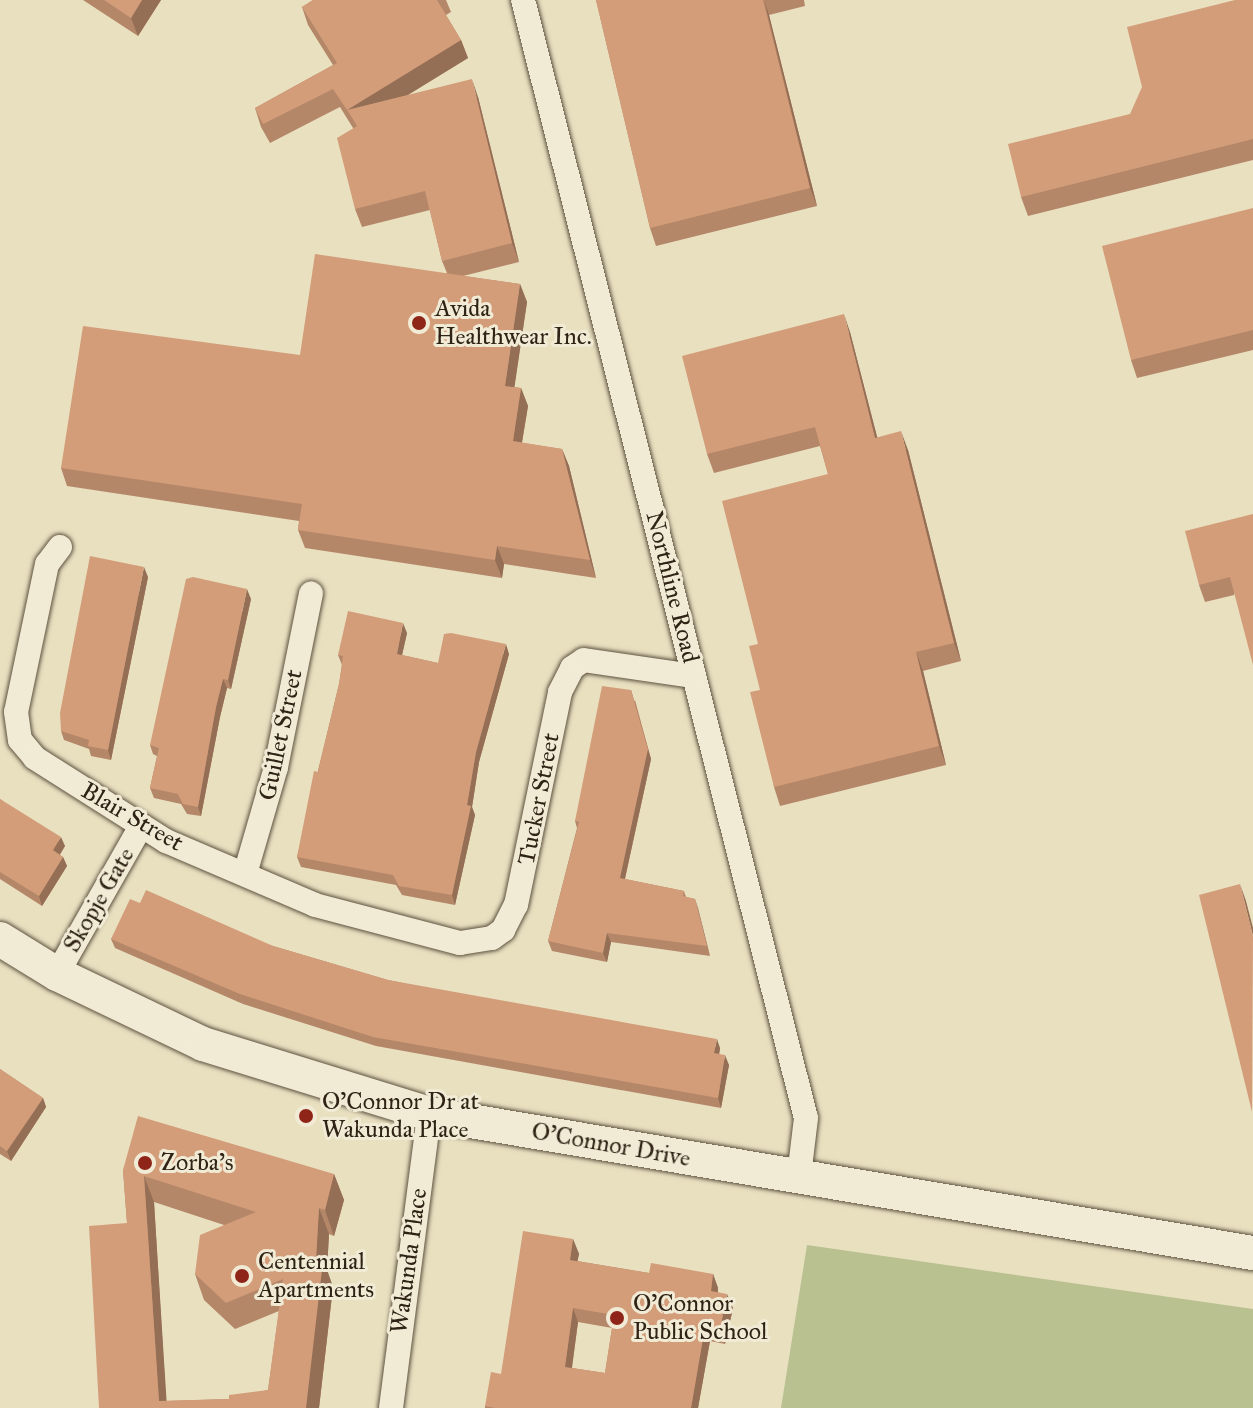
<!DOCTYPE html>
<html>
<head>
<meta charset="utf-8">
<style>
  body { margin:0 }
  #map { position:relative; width:1253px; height:1408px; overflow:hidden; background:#e9e0c0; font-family:"IM FELL Great Primer",serif }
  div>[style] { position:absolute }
  .green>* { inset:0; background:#b9c190 }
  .roads { filter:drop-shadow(0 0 2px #5e5240) drop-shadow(0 0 2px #5e5240) }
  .minor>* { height:24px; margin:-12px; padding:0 12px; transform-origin:12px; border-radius:12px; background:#f1ebd6 }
  .secondary>* { height:34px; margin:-17px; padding:0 17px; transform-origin:17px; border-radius:17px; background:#f1ebd6 }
  .wall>* { inset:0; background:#b58769 }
  .shaded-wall>* { inset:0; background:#946e55 }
  .building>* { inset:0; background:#d39d7a }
  .dots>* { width:22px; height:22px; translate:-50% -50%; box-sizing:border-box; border:4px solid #f1ebd6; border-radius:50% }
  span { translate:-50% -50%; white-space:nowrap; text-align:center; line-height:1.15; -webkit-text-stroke:6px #f1ebd6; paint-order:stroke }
  .poi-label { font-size:24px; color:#2f2315 }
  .left { translate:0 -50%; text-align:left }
  .street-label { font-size:24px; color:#2f2315 }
</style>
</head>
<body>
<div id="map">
  <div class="green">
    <i style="clip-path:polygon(807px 1245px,1253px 1309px,1253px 1408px,781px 1408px)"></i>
  </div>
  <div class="roads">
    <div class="minor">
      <i style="left:523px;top:0;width:1153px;rotate:75.8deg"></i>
      <i style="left:806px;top:1118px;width:58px;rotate:96.9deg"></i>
      <i style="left:60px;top:547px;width:21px;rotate:127deg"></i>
      <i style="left:47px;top:564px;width:151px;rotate:101.8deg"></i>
      <i style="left:16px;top:712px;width:28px;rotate:82deg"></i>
      <i style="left:20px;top:740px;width:23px;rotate:50deg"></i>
      <i style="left:35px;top:758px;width:155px;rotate:32.4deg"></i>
      <i style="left:166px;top:841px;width:162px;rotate:23.2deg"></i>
      <i style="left:315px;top:905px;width:150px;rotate:14.7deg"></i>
      <i style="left:460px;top:943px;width:32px;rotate:-9deg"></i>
      <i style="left:492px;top:938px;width:14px;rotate:-36deg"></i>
      <i style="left:503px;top:930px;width:28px;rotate:-63deg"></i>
      <i style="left:516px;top:905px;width:217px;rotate:-78.3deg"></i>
      <i style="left:560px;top:692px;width:27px;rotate:-63deg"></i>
      <i style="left:572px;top:668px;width:14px;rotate:-34deg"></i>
      <i style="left:584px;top:660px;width:111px;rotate:8.3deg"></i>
      <i style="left:245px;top:874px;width:111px;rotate:-73.8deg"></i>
      <i style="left:276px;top:767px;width:177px;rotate:-78.6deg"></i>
      <i style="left:57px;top:974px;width:170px;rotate:-60.4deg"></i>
      <i style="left:391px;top:1408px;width:296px;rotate:-82.6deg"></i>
    </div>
    <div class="secondary">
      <i style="left:0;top:939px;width:67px;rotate:31.6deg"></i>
      <i style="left:57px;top:974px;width:162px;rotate:25.6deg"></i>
      <i style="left:203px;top:1044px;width:237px;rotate:17.2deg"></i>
      <i style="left:429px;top:1114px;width:836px;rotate:9.58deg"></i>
    </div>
  </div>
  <div class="wall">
    <i style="clip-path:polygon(83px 0,161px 0,138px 36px)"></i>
    <i style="clip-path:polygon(313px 0,446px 0,451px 12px,446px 15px,461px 40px,468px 58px,408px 95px,478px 97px,519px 262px,463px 276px,520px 284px,527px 302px,514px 387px,521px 388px,528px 406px,522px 443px,562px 449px,569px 466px,596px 578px,504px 564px,502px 578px,305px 548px,298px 530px,299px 521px,67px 486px,61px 468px,300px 355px,447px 273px,442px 261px,430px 210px,362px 227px,355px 209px,353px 128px,340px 107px,270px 143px,261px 127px,255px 108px,333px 65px,308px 25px,302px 7px)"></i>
    <i style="clip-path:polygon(596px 0,804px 0,805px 6px,769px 15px,817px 206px,656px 246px,650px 228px)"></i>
    <i style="clip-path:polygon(1253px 0,1253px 160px,1028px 216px,1021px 197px,1130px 114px)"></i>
    <i style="clip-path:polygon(1253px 208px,1253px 350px,1137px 378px,1131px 360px)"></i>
    <i style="clip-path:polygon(850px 332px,877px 437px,908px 450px,961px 661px,923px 671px,946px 765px,780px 806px,774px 787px,760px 690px,758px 644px,828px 474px,820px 446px,714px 473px,707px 454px)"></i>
    <i style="clip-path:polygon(1253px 514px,1234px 595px,1205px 602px,1199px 585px)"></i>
    <i style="clip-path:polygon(148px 577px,111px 760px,91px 756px,89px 749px,64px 740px,61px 731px)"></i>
    <i style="clip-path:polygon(251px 599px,231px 689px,227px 688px,220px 717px,201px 816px,187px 814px,181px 804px,154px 798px,150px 788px,157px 756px,153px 754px,150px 745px)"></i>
    <i style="clip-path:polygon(407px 633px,402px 655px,438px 663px,509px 654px,479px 762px,472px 807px,475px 815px,455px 905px,402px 895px,396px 885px,301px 867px,297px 857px,339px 684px,342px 665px,338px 655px)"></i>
    <i style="clip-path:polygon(635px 700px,651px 759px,625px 879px,684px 891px,686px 897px,695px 899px,710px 956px,611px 942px,607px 962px,552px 951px,548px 941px,577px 828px,575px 821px)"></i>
    <i style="clip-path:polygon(0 799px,65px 846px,60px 855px,63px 857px,67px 866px,42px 906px,0 879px)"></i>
    <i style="clip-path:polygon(140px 903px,273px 946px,388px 980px,720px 1048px,719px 1054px,729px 1065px,721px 1108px,376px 1046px,243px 1004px,115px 948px,111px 939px)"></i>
    <i style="clip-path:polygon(0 1069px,43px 1098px,46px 1107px,11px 1161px,0 1154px)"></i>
    <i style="clip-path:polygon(evenodd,123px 1170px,334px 1174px,344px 1200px,334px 1236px,329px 1234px,327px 1270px,333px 1287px,319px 1408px,99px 1408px,127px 1223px,123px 1170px,154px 1202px,224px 1225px,195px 1274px,204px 1300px,235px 1329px,279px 1311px,268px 1390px,229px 1399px,166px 1401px,154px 1202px)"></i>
    <i style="clip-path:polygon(evenodd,573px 1239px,579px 1254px,577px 1261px,649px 1273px,713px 1274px,718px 1288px,718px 1292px,733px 1308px,725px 1344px,710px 1341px,698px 1408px,485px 1408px,485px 1406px,501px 1374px,573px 1239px,578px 1322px,612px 1328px,605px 1373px,572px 1368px,578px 1322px)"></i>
  </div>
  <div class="shaded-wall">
    <i style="clip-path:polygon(142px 0,161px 0,138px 36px,131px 18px)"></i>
    <i style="clip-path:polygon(764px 0,769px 15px,817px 206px,810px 188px)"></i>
    <i style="clip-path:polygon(461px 40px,468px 58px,357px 126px,347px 110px,354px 128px,347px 110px)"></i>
    <i style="clip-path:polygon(472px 79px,478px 97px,519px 262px,512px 243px)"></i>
    <i style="clip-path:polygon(520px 284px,527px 302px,512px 404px,505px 386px)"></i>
    <i style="clip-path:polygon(844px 314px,850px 332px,882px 456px,875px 438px)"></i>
    <i style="clip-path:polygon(521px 388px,528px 406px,519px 459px,513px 441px)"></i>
    <i style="clip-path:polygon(901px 431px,908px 450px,961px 661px,954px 643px)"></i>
    <i style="clip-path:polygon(562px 449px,569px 466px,596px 578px,590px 560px)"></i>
    <i style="clip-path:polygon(497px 546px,504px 564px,502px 578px,495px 560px)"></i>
    <i style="clip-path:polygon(144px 567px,148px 577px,111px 760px,108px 750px)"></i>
    <i style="clip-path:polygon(247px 589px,251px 599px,231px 689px,228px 680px)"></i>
    <i style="clip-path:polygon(403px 623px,407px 633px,400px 664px,397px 654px)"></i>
    <i style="clip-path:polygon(506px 644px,509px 654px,479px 762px,472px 807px,475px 815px,455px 905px,452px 895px,476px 752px)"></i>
    <i style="clip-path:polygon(916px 652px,923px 671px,946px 765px,939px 746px)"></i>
    <i style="clip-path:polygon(223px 679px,227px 688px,220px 717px,201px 816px,198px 807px,216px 707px)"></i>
    <i style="clip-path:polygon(631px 690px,651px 759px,623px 887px,620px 878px)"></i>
    <i style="clip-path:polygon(61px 837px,65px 846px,56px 860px,53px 850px)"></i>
    <i style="clip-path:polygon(63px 857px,67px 866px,42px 906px,39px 896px)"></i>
    <i style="clip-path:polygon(1240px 884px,1246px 901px,1253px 928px,1253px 936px)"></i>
    <i style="clip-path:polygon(695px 899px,698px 908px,710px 956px,707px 946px)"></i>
    <i style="clip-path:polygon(607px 933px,611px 942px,607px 962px,603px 953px)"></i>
    <i style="clip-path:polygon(717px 1039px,720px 1048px,718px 1063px,714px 1053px)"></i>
    <i style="clip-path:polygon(725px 1055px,729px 1065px,721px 1108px,718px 1098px)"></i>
    <i style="clip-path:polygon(43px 1098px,46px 1107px,11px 1161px,7px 1151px)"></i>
    <i style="clip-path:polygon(334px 1174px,344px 1200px,334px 1236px,325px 1210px)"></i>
    <i style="clip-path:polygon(144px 1176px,154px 1202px,167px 1408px,159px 1401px)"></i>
    <i style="clip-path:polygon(319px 1208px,329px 1234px,327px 1270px,333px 1287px,319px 1408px,306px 1408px)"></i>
    <i style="clip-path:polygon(573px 1239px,579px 1254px,575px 1274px,570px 1260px)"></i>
    <i style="clip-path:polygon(713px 1274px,718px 1288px,716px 1305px,711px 1291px)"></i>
    <i style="clip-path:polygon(727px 1294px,733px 1308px,725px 1344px,720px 1330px)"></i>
    <i style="clip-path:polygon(573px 1308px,578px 1322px,570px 1381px,565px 1367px)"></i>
    <i style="clip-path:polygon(705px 1327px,710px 1341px,698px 1408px,691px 1408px)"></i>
  </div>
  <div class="building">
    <i style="clip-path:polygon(104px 0,142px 0,131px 18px)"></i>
    <i style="clip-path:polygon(313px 0,437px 0,461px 40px,347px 110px,333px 89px,263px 124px,255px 108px,337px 63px,302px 7px)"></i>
    <i style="clip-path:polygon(596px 0,763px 0,810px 188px,650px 228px)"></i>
    <i style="clip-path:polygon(1235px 0,1253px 0,1253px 139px,1021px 197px,1008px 144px,1130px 114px,1142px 87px,1127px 27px)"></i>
    <i style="clip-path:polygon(472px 79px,512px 243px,442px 261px,425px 191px,355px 209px,337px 138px,357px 126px,347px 110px)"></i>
    <i style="clip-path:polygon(1253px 208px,1253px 330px,1131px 360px,1102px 246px)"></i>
    <i style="clip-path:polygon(315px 254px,520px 284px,505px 386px,521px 388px,513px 441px,562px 449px,590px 560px,497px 546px,495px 560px,298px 530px,302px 504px,61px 468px,83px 326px,300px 355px)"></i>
    <i style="clip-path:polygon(844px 314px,875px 438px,901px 431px,954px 643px,916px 652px,939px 746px,774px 787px,750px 692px,760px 690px,749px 646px,758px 644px,722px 501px,828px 474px,815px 427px,707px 454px,682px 356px)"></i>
    <i style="clip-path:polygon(1253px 514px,1253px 665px,1230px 577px,1199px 585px,1185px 531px)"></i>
    <i style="clip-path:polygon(90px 556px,144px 567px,108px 750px,88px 746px,89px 740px,61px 731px,60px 713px)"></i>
    <i style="clip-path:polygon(193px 577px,247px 589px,228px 680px,223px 679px,216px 707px,198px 807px,183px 804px,178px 794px,150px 788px,159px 748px,150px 745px,186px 579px)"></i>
    <i style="clip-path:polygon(348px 611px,403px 623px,397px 654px,438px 663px,444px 634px,451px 633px,506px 644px,476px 752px,467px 805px,471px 806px,452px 895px,399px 886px,393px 875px,297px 857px,314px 771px,318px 772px,339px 684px,343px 656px,338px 655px)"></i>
    <i style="clip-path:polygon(602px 686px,631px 690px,648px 749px,620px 878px,684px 891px,683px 896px,695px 899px,707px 946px,607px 933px,603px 953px,548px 941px,579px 822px,575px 821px)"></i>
    <i style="clip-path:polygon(0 799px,61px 837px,53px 850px,63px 857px,39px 896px,0 872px)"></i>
    <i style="clip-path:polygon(1240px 884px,1253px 936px,1252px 1112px,1199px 895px)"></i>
    <i style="clip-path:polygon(146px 890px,273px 946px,388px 980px,717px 1039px,714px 1053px,725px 1055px,718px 1098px,373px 1037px,240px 994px,111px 939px,130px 899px,140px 903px)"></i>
    <i style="clip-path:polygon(0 1069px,43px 1098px,7px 1151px,0 1146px)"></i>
    <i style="clip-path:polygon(evenodd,138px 1116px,334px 1174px,325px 1210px,319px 1208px,316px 1261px,323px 1261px,306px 1408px,99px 1408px,89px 1226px,127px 1223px,123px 1170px,138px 1116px,144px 1176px,256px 1212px,200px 1235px,195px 1274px,226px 1303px,283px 1279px,268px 1390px,229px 1395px,229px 1399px,159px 1401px,144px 1176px)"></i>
    <i style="clip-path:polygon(evenodd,523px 1231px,573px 1239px,570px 1260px,649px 1273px,651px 1263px,713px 1274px,711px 1291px,727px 1294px,720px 1330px,705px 1327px,691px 1408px,495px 1408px,485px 1406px,491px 1372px,501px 1374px,523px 1231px,573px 1308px,614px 1315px,605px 1373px,565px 1367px,573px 1308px)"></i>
  </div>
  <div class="dots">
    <i style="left:419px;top:323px;background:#8f2418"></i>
    <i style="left:306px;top:1116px;background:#8f2418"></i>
    <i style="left:145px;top:1163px;background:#8f2418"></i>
    <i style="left:242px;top:1276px;background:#8f2418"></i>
    <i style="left:617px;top:1318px;background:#8f2418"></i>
  </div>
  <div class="poi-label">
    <span class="left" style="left:435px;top:323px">Avida<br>Healthwear Inc.</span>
    <span class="left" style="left:322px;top:1116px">O'Connor Dr at<br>Wakunda Place</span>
    <span class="left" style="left:161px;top:1163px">Zorba's</span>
    <span class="left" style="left:258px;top:1276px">Centennial<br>Apartments</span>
    <span class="left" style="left:633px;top:1318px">O'Connor<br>Public School</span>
  </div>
  <div class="street-label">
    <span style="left:672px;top:587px;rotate:76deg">Northline Road</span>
    <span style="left:281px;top:735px;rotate:-78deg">Guillet Street</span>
    <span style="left:539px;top:799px;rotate:-79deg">Tucker Street</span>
    <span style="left:132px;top:817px;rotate:30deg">Blair Street</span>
    <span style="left:99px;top:900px;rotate:-60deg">Skopje Gate</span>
    <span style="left:611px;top:1145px;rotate:10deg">O'Connor Drive</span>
    <span style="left:409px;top:1261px;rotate:-82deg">Wakunda Place</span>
  </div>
</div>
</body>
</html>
